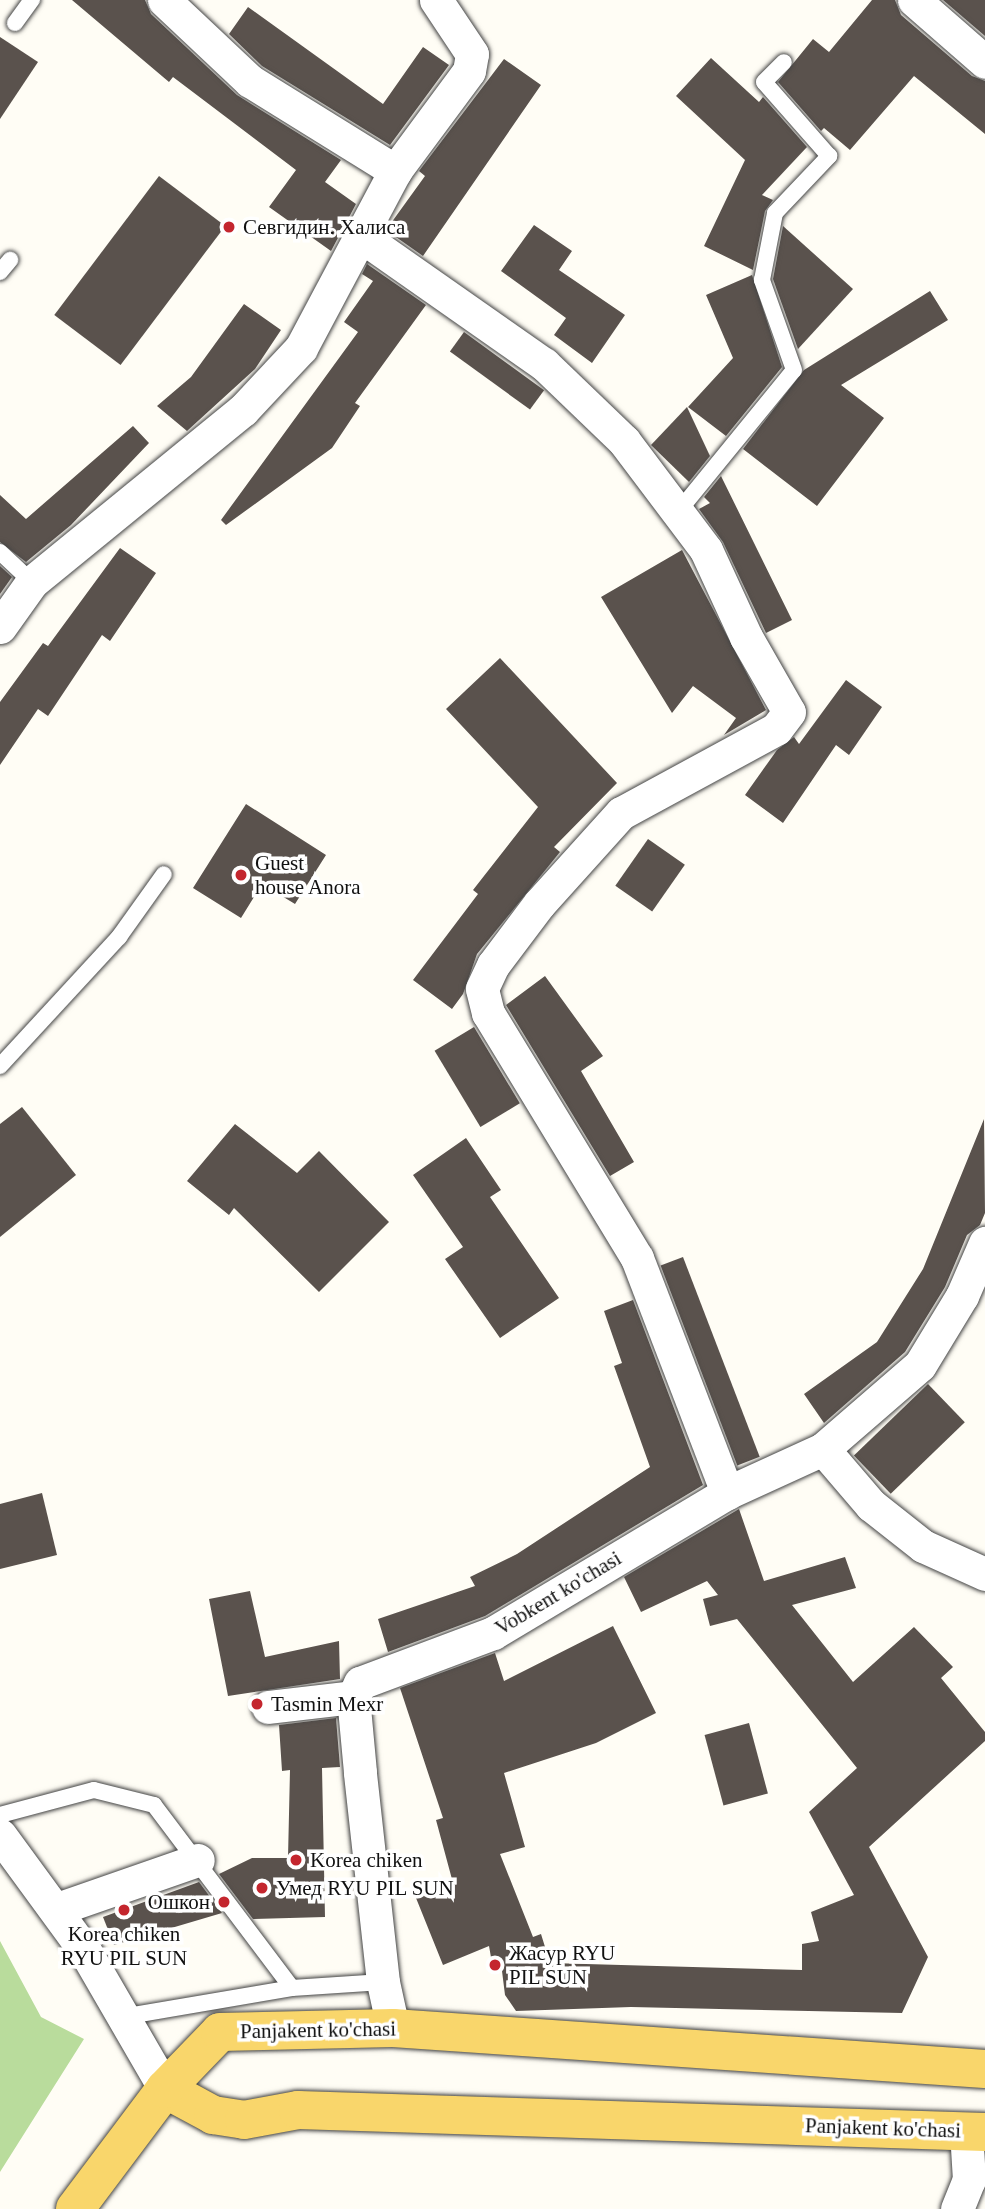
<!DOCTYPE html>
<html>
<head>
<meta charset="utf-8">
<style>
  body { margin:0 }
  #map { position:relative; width:985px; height:2209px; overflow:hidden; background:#fffdf5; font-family:Georgia,serif }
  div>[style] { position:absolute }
  .forest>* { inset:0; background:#b9dc9c }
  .building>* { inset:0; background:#5a524d; transform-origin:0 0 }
  .roads { filter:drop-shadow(0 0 2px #444) drop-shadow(0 0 2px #444) }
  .lane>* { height:16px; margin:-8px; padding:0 8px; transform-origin:8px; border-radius:8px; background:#fff }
  .street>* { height:33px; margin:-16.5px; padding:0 16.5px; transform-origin:16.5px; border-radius:16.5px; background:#fff }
  .primary>* { height:38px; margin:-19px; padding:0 19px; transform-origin:19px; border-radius:19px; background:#f9d66b }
  .dots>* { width:19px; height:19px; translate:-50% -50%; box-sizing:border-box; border:4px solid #fff; border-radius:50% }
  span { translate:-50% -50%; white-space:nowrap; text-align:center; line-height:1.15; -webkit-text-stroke:7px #fff; paint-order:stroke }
  .poi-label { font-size:21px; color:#111 }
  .left { translate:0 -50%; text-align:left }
  .right { translate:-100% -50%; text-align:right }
  .street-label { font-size:21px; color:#111 }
</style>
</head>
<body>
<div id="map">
  <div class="forest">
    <i style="clip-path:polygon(0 1941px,41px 2017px,84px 2039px,0 2172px)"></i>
  </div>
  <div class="building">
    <i style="clip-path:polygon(72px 0,145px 0,151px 14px,237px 95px,341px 160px,325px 182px,356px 204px,331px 251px,269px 207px,296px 170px,173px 77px,169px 82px)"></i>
    <i style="clip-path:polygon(872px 0,895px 0,901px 15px,972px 76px,985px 81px,985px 134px,914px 76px,850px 150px,824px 128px,821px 131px,778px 82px,813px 39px,829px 52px)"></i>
    <i style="clip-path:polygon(943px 0,985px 0,985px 36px)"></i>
    <i style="clip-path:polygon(248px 7px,383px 104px,423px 47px,449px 65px,390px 145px,262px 66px,229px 34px)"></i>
    <i style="clip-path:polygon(0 37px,38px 62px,0 119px)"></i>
    <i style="clip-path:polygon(711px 58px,759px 102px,763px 97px,807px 147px,762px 195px,773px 200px,765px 211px,753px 270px,704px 246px,745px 160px,676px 96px)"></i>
    <i style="clip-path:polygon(504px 59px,541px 85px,423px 256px,386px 230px,425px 176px,419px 171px)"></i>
    <i style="left:159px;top:176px;width:83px;height:174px;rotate:37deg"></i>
    <i style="clip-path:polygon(534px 225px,572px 251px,559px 270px,625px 315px,592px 363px,554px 335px,566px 318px,501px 271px)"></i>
    <i style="clip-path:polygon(783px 226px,853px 289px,798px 349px,773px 279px)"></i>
    <i style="clip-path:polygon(367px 264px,426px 305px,355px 403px,360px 406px,332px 448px,226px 525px,221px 520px,358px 332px,344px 322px,373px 281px,362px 274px)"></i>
    <i style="clip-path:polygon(752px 275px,782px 367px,726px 436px,688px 407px,733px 358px,706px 295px)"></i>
    <i style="clip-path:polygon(930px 291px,948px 320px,841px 385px,884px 418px,817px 506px,743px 449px,804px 370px)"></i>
    <i style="clip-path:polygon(244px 304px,281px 330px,255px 369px,187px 431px,157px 406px,191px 377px)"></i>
    <i style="left:464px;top:332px;width:99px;height:24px;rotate:36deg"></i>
    <i style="clip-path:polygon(687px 407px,710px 456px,689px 482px,651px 445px)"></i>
    <i style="clip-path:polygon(133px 426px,149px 443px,71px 525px,26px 562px,0 542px,0 495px,26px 519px)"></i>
    <i style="clip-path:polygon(721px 476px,792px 620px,766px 633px,723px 542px,699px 509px,710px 503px,704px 497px)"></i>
    <i style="clip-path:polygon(120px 548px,156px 573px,110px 641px,102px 635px,48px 716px,38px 709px,0 765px,0 702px,43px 643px,48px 646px)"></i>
    <i style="clip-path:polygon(682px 550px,766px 710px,724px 735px,736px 718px,693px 686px,672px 713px,601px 597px)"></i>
    <i style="clip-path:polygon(0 566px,12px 577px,0 594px)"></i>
    <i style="clip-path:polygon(500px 658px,617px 783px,554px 847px,560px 852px,477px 954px,463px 994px,452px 1009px,413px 980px,478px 894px,473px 890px,538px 807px,446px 709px)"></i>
    <i style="clip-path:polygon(846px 680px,882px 707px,849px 755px,836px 745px,783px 823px,745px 795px,777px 750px,794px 737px,799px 744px)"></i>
    <i style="clip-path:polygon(246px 804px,326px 855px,295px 904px,262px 884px,241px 918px,193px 888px)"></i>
    <i style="left:648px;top:839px;width:45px;height:57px;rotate:35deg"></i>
    <i style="clip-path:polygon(545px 976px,603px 1056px,581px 1071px,634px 1162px,610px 1176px,506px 1005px)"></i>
    <i style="left:474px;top:1027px;width:89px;height:46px;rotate:59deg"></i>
    <i style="clip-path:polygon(22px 1107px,76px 1175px,0 1237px,0 1124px)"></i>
    <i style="clip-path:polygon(984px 1119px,985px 1213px,980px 1225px,967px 1235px,945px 1287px,905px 1352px,824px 1423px,804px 1394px,877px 1342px,923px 1269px)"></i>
    <i style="clip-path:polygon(235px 1124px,297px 1173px,319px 1151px,389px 1222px,319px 1292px,234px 1208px,229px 1215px,187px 1181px)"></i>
    <i style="clip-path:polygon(466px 1138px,501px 1190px,490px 1197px,559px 1298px,500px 1338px,445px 1259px,463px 1247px,413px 1175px)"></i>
    <i style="left:683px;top:1257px;width:214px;height:24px;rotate:69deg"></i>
    <i style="clip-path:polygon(633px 1300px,703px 1485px,485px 1616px,388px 1652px,378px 1619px,475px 1586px,470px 1577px,517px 1554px,650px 1467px,614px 1366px,622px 1363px,604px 1311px)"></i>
    <i style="left:928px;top:1384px;width:53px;height:103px;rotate:46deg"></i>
    <i style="clip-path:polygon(42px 1493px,57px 1555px,0 1569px,0 1504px)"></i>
    <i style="clip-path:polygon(739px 1509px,764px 1581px,845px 1557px,856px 1588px,792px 1605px,853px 1682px,914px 1627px,953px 1667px,941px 1678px,985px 1732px,985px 1741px,869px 1847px,928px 1957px,902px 2013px,631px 2007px,516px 2011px,505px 1995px,501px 1963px,492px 1963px,489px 1946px,443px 1965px,416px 1898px,453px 1883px,436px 1820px,443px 1818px,400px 1688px,495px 1653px,504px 1681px,613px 1626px,656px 1713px,596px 1743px,504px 1773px,525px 1847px,500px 1854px,533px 1937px,541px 1934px,550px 1963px,802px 1970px,802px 1944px,819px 1941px,811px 1912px,854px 1895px,809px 1812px,857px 1768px,737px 1619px,710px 1626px,703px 1599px,718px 1595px,707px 1581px,641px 1612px,624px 1577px)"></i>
    <i style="clip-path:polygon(250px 1591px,265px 1657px,339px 1641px,340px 1679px,228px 1696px,209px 1599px)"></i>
    <i style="clip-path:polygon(336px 1718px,340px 1767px,322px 1768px,325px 1917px,253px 1919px,219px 1874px,252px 1858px,288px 1858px,290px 1770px,282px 1771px,279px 1725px)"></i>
    <i style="left:749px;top:1723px;width:73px;height:46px;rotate:75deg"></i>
    <i style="clip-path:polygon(199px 1882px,222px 1913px,114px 1945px,103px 1917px)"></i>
  </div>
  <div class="roads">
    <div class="lane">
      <i style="left:15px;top:23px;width:29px;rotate:-54deg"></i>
      <i style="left:0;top:272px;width:16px;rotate:-50deg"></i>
      <i style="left:678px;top:512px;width:183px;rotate:-50.8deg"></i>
      <i style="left:794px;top:370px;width:96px;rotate:-109.6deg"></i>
      <i style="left:762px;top:280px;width:68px;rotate:-79deg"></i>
      <i style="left:775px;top:213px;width:79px;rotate:-46.5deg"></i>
      <i style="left:829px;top:156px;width:98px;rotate:-131.3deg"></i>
      <i style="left:764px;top:82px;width:28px;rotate:-45deg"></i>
      <i style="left:0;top:552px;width:44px;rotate:43.2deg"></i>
      <i style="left:0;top:1066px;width:176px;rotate:-47.3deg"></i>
      <i style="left:119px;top:937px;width:77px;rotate:-54.5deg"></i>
      <i style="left:0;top:1815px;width:97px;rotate:-14.9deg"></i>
      <i style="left:94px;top:1790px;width:62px;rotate:14deg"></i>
      <i style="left:154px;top:1805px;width:229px;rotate:53deg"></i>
      <i style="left:122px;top:2017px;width:172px;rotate:-9.7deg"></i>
      <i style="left:292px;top:1988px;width:91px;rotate:-3.8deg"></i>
    </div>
    <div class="street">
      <i style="left:164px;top:0;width:118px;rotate:43.3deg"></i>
      <i style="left:250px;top:81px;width:171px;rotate:31.8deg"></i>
      <i style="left:914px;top:0;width:94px;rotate:41.1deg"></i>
      <i style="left:358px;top:234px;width:227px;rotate:35deg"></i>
      <i style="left:544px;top:364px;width:111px;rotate:43.9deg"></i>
      <i style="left:624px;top:441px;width:136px;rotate:53deg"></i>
      <i style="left:706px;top:550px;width:96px;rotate:65.3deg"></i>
      <i style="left:746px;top:637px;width:86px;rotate:60.2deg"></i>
      <i style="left:789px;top:712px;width:21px;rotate:127deg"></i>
      <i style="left:776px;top:729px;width:176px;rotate:151.5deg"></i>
      <i style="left:621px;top:813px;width:122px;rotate:132deg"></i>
      <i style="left:539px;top:904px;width:76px;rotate:127deg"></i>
      <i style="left:493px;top:965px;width:26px;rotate:115deg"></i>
      <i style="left:482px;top:989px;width:25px;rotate:76deg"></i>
      <i style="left:488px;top:1013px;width:287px;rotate:58.7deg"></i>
      <i style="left:637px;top:1258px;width:252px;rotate:69deg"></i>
      <i style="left:0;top:627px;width:55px;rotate:-54.6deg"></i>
      <i style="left:32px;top:582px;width:272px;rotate:-39.2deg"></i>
      <i style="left:243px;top:410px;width:85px;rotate:-46.9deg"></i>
      <i style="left:301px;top:348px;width:200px;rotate:-62deg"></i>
      <i style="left:395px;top:171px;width:124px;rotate:-53.5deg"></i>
      <i style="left:469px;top:71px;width:17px;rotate:-80deg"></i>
      <i style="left:472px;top:54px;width:65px;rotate:-123.7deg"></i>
      <i style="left:823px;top:1449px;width:74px;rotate:49.4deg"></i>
      <i style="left:871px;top:1505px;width:66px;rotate:38.3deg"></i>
      <i style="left:923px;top:1546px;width:68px;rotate:24.3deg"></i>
      <i style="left:268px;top:1707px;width:86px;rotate:-6.7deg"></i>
      <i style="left:0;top:1835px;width:144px;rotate:53.8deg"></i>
      <i style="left:85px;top:1951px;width:160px;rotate:59.9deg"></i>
      <i style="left:57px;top:1909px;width:149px;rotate:-19.2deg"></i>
      <i style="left:393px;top:2028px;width:47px;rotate:-102.3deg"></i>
      <i style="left:383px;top:1982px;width:211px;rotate:-96.3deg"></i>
      <i style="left:360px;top:1772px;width:75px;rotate:-95.3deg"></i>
      <i style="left:353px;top:1697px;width:16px;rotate:-63deg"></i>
      <i style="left:360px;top:1683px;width:142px;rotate:-20.6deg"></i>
      <i style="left:493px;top:1633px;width:273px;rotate:-30.9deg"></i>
      <i style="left:727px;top:1493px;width:106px;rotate:-24.6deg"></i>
      <i style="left:823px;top:1449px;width:128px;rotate:-40.9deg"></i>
      <i style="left:920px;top:1365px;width:81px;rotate:-58.7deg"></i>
      <i style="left:962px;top:1296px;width:58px;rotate:-66.5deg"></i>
      <i style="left:957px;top:2209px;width:31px;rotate:-68deg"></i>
      <i style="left:969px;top:2180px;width:49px;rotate:-93.5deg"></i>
    </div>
    <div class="primary">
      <i style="left:165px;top:2089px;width:55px;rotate:28.4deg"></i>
      <i style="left:213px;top:2115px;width:31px;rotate:9deg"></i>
      <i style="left:244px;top:2120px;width:55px;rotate:-10.5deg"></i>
      <i style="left:298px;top:2110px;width:687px;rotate:1.83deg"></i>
      <i style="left:75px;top:2209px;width:150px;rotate:-53.1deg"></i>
      <i style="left:165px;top:2089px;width:79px;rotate:-46deg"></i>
      <i style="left:220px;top:2032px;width:173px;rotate:-1.3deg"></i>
      <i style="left:393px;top:2028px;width:593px;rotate:3.96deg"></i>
    </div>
  </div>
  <div class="dots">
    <i style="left:229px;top:227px;background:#c4262e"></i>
    <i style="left:241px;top:875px;background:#c4262e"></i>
    <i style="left:257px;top:1704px;background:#c4262e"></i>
    <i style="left:296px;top:1860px;background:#c4262e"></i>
    <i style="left:262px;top:1888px;background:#c4262e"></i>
    <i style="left:224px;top:1902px;background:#c4262e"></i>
    <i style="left:124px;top:1910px;background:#c4262e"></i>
    <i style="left:495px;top:1965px;background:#c4262e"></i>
  </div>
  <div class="poi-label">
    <span class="left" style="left:243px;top:227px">Севгидин. Халиса</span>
    <span class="left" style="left:255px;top:875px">Guest<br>house Anora</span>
    <span class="left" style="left:271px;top:1704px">Tasmin Mexr</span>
    <span class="left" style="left:310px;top:1860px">Korea chiken</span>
    <span class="left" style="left:276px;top:1888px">Умед RYU PIL SUN</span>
    <span class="right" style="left:210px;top:1902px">Ошкон</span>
    <span style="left:124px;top:1946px">Korea chiken<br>RYU PIL SUN</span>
    <span class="left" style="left:509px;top:1965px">Жасур RYU<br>PIL SUN</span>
  </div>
  <div class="street-label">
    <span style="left:558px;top:1593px;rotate:-31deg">Vobkent ko'chasi</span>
    <span style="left:318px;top:2030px;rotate:-1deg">Panjakent ko'chasi</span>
    <span style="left:883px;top:2128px;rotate:2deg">Panjakent ko'chasi</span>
  </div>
</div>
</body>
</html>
